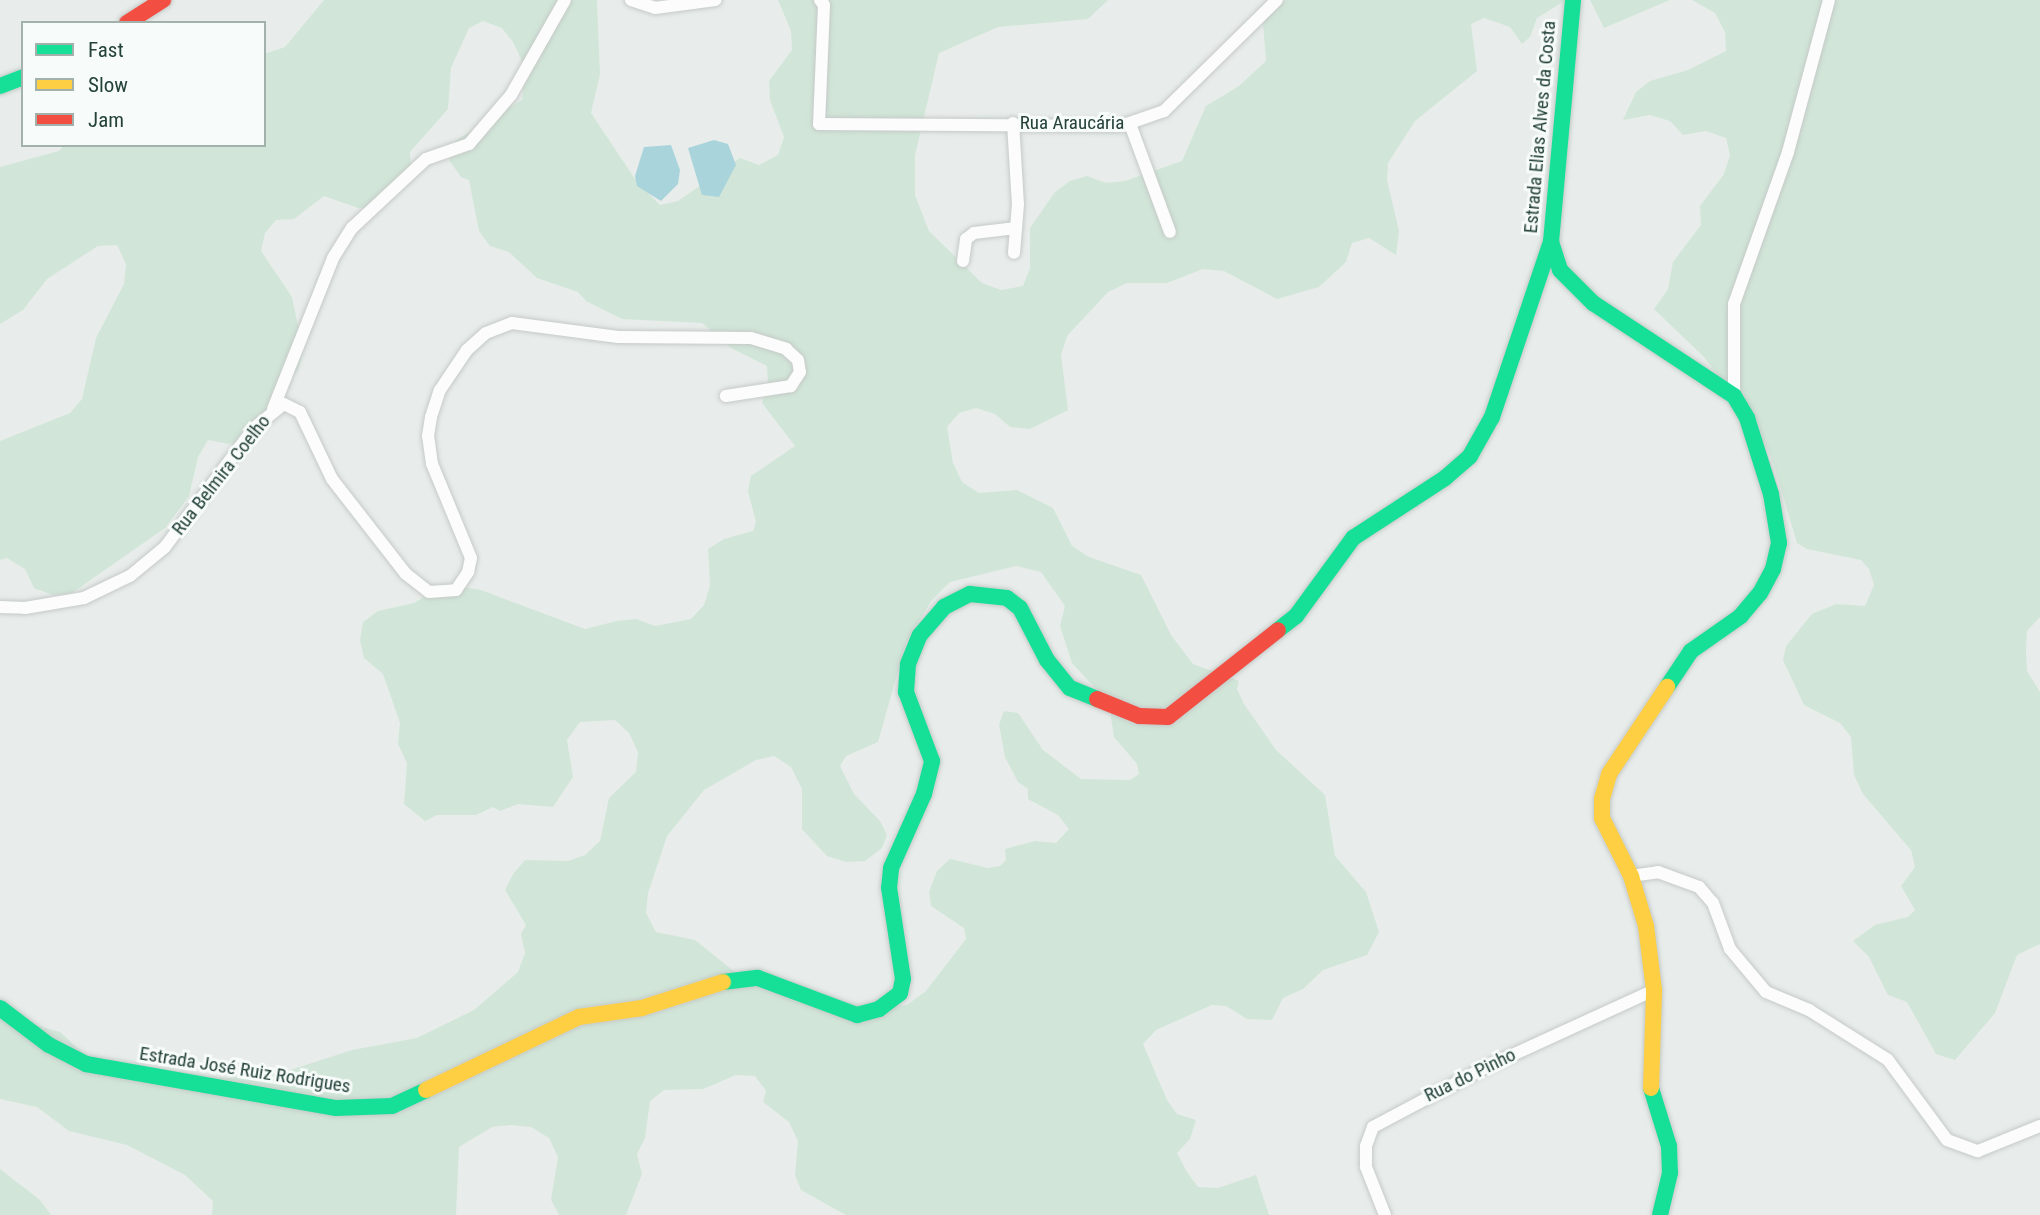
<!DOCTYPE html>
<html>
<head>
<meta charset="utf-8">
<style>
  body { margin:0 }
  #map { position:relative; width:2040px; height:1215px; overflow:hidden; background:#e8edeb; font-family:"Roboto Condensed",sans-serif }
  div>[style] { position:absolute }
  .green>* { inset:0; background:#d1e6d8 }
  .water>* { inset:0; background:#a9d4db }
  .roads { filter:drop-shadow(0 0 2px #c5cac8) drop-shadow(0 0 2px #c5cac8) }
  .street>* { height:12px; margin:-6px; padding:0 6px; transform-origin:6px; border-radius:6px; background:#fcfcfc }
  .fast>* { height:16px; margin:-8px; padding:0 8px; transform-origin:8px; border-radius:8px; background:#16e098 }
  .slow>* { height:16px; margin:-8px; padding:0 8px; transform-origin:8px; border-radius:8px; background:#ffcf43 }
  .jam>* { height:16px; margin:-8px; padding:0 8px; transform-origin:8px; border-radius:8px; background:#f24e42 }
  span { translate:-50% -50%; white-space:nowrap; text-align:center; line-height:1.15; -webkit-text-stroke:6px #f7fbf9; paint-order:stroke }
  .street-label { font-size:19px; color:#24423a }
  .legend { position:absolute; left:21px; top:21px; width:245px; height:126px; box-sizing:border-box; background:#f7fbf9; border:2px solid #a3b1ad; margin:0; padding:9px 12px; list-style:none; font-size:21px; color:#24423a }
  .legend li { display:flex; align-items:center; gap:14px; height:35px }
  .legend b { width:35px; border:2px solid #a3b1ad }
</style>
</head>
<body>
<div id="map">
  <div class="green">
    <i style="clip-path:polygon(evenodd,324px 0,597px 0,600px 74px,591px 113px,635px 179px,660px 205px,678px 201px,740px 158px,759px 165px,778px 155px,784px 137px,770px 100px,769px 81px,792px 50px,791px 31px,778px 0,1108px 0,1088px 19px,998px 27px,939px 53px,915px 155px,915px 195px,929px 231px,982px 283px,1001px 290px,1023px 286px,1030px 268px,1030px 228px,1055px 192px,1070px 181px,1087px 176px,1106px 183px,1125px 181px,1182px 161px,1206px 106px,1239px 86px,1266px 61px,1263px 23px,1275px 5px,1286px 0,1566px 0,1537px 18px,1530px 37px,1522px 44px,1510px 27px,1484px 18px,1471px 24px,1477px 71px,1415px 121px,1388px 163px,1387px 180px,1399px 231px,1396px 255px,1369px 238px,1352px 243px,1346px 262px,1319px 287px,1277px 299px,1224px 271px,1203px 269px,1167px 283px,1127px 283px,1108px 292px,1067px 336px,1061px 355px,1068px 410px,1030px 429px,1010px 427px,995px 414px,976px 408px,959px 413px,947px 427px,953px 463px,962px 482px,979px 493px,1017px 490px,1053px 508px,1072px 546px,1089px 557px,1141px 575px,1171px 635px,1193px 664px,1239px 681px,1237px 689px,1244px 704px,1276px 750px,1325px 795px,1335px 856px,1366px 892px,1379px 932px,1367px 955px,1323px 970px,1303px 989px,1283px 998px,1272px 1020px,1247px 1019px,1226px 1006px,1212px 1005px,1156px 1030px,1143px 1044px,1167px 1100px,1177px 1114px,1196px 1120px,1190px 1139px,1177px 1153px,1187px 1172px,1198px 1187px,1218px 1188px,1256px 1175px,1269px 1215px,846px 1215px,801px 1190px,795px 1175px,798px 1141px,789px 1122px,763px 1102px,766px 1091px,755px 1076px,736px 1075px,703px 1089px,664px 1090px,650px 1101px,645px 1138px,637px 1154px,642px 1174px,626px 1215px,559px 1215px,551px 1200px,558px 1157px,549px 1138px,531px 1127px,511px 1125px,492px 1127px,459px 1147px,456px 1215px,212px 1215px,213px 1201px,185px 1175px,127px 1145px,69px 1131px,37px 1107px,0 1099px,0 1015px,60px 1032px,88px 1058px,224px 1078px,281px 1073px,352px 1050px,417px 1038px,474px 1010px,518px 972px,525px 953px,521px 934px,526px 925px,505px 890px,513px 874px,525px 860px,568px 861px,585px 855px,600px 841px,609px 798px,636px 772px,638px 752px,629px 733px,615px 720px,580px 722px,567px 740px,573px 777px,553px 807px,518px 804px,500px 811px,493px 807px,476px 815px,437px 815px,425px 821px,404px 804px,407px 763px,398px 744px,400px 723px,383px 674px,364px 658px,360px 640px,363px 622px,378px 611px,414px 603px,445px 584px,481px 590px,585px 629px,617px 621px,636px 619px,655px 626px,691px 619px,704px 605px,710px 586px,708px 549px,724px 539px,753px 531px,756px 522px,748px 491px,751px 476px,795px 446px,762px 403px,768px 385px,767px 366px,731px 348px,702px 323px,622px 319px,586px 301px,578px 292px,537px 278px,509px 252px,490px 246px,479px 231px,469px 180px,461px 177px,449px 160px,455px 141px,522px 100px,524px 80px,522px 61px,513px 42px,502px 28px,483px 21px,469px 28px,451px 68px,448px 109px,410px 152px,411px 172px,398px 182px,392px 199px,376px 207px,358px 208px,324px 196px,294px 219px,276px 220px,265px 233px,261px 251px,292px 297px,303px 351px,298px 370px,286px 384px,264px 433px,229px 444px,208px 440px,198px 457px,189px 496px,165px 528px,72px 593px,53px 595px,34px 588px,25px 569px,7px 558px,0 560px,0 441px,70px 413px,82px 399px,96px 338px,124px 284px,126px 264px,117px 245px,98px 246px,47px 279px,23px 310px,0 324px,0 167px,59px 151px,64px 145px,264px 145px,264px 54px,285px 47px,324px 0,1016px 566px,1041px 572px,1065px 606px,1060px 626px,1072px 663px,1109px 703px,1114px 737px,1137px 764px,1139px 774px,1130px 780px,1081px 779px,1043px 750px,1018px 713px,1004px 711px,999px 725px,1005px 757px,1018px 782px,1028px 789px,1028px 799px,1058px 815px,1069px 829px,1056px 843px,1035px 841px,1005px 849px,1006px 860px,1000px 866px,988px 868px,950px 859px,937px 871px,929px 892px,931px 906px,964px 928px,966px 939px,926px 991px,907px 1005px,873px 1007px,816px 998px,767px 972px,741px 977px,695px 940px,656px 932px,646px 913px,648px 893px,667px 836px,704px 790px,756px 760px,774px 756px,791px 767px,802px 789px,802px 829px,827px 856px,846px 862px,865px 861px,882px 848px,887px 835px,880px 821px,854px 794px,840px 766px,846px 756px,878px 742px,906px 643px,931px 601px,950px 582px,1016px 566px)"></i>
    <i style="clip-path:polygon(1590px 0,1670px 0,1604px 28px)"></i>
    <i style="clip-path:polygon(1692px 0,2040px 0,2040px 617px,2027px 631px,2026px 651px,2027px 671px,2040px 692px,2040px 944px,2017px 955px,1995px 1013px,1955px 1060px,1936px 1054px,1907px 1002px,1888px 995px,1869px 957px,1853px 941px,1875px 925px,1908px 917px,1915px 910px,1901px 886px,1915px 867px,1911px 850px,1863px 794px,1854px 775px,1851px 737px,1840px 723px,1804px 705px,1783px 660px,1786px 646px,1812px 614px,1836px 604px,1865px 606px,1874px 585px,1869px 569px,1861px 560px,1807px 549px,1797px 543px,1771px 456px,1754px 424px,1704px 357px,1654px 309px,1668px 289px,1673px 262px,1701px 225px,1700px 206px,1724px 174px,1730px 155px,1726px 138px,1706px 131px,1683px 135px,1670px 121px,1650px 115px,1623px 120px,1636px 92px,1650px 81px,1688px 70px,1726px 51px,1725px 32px,1715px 13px)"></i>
    <i style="clip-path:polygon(0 1169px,40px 1200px,51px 1215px,0 1215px)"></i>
  </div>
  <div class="water">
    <i style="clip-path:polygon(714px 140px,728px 144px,736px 165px,719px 197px,702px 195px,688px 148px)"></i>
    <i style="clip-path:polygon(671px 145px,680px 170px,678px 184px,661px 201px,637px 186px,635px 176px,644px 147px)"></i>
  </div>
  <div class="roads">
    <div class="street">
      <i style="left:631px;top:0;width:25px;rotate:18deg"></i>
      <i style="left:655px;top:8px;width:61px;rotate:-7.6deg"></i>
      <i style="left:820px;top:0;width:6px;rotate:51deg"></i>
      <i style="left:824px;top:5px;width:119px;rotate:92.4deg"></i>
      <i style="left:819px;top:124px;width:302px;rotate:0.4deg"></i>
      <i style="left:1121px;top:126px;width:46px;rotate:-19.2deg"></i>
      <i style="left:1164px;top:111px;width:158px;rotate:-44.5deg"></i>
      <i style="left:1013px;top:123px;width:81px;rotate:86.5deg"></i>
      <i style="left:1018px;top:204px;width:49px;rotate:94.7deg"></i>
      <i style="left:1130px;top:124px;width:115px;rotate:69.7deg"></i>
      <i style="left:963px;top:261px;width:22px;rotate:-82deg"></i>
      <i style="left:966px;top:239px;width:10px;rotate:-37deg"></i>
      <i style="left:974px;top:233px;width:42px;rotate:-6.8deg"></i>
      <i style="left:1734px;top:396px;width:92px;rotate:-90deg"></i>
      <i style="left:1734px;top:304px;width:161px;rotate:-70.4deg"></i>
      <i style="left:1788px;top:152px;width:157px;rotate:-74.9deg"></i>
      <i style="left:273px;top:409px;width:162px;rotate:-68.3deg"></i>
      <i style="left:333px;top:258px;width:36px;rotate:-58deg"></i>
      <i style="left:352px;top:228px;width:101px;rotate:-43deg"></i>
      <i style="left:426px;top:159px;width:46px;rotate:-19.2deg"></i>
      <i style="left:469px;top:144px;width:65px;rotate:-49.4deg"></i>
      <i style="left:511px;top:95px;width:109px;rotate:-60.4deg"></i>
      <i style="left:0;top:607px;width:25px;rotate:2deg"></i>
      <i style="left:25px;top:608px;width:60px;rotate:-9.6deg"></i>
      <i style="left:84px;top:598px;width:51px;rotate:-25.6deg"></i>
      <i style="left:130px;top:576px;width:45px;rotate:-39.6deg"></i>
      <i style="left:165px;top:547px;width:149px;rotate:-53.2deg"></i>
      <i style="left:254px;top:428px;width:38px;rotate:-39deg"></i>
      <i style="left:284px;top:404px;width:18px;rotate:27deg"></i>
      <i style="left:300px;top:412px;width:74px;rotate:64.5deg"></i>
      <i style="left:332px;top:479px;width:120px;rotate:52.1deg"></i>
      <i style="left:406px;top:574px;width:29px;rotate:38deg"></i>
      <i style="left:429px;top:592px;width:27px;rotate:-4deg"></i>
      <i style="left:456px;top:590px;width:22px;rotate:-56deg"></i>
      <i style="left:468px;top:572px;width:14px;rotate:-78deg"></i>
      <i style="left:471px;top:558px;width:102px;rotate:-112.5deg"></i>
      <i style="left:432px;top:464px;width:28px;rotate:-98deg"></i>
      <i style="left:428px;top:436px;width:19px;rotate:-81deg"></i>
      <i style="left:431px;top:417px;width:28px;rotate:-72deg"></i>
      <i style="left:440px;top:390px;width:48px;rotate:-56deg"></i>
      <i style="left:467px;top:350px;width:25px;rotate:-42deg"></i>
      <i style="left:486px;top:333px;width:28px;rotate:-21deg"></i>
      <i style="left:512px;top:323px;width:107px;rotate:7.5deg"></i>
      <i style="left:618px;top:337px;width:133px;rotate:0.4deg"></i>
      <i style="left:751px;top:338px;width:37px;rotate:17deg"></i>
      <i style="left:786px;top:349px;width:16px;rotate:43deg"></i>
      <i style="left:798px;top:360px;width:12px;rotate:81deg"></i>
      <i style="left:800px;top:372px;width:17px;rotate:123deg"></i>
      <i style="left:791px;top:386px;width:66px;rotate:171.3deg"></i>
      <i style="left:1631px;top:876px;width:27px;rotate:-8deg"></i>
      <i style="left:1658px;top:872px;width:44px;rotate:20.1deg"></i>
      <i style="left:1699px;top:887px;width:21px;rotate:49deg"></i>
      <i style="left:1713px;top:903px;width:49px;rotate:69.7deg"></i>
      <i style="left:1730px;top:949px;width:56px;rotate:50.1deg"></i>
      <i style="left:1766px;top:992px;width:47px;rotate:22.7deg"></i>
      <i style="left:1809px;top:1010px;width:93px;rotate:32.3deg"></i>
      <i style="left:1888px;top:1060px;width:99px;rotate:53.6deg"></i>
      <i style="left:1947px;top:1140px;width:33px;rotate:20deg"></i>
      <i style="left:1978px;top:1151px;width:67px;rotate:-22deg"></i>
      <i style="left:1385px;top:1215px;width:52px;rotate:-111.6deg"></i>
      <i style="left:1366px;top:1167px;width:21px;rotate:-90deg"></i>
      <i style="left:1366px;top:1146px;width:20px;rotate:-70deg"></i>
      <i style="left:1373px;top:1127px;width:126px;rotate:-28deg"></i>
      <i style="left:1484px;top:1068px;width:187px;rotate:-24.6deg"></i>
    </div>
    <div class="fast">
      <i style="left:1573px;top:0;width:243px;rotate:95.2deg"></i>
      <i style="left:1551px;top:242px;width:29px;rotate:72deg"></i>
      <i style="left:1560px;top:270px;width:47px;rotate:45deg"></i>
      <i style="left:1593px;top:303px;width:169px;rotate:33.4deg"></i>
      <i style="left:1734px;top:396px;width:26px;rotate:59deg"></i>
      <i style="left:1747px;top:418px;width:80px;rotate:72.5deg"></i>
      <i style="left:1771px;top:494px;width:50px;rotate:80.7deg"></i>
      <i style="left:1779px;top:543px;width:27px;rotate:103deg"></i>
      <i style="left:1773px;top:569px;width:27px;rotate:118deg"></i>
      <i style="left:1760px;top:593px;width:30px;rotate:130deg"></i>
      <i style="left:1741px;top:616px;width:61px;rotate:145deg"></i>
      <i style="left:1691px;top:651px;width:43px;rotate:123.7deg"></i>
      <i style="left:0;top:86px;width:25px;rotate:-21deg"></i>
      <i style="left:1278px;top:630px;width:23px;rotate:-38deg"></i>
      <i style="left:1296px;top:616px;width:97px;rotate:-53.8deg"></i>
      <i style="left:1353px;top:538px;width:110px;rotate:-33.1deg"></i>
      <i style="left:1445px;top:478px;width:33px;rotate:-41deg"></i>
      <i style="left:1470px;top:456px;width:45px;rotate:-60.6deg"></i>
      <i style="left:1492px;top:417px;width:185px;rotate:-71.4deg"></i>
      <i style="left:723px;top:982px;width:35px;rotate:-7deg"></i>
      <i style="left:758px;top:978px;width:106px;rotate:20.5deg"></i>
      <i style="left:857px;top:1015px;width:23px;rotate:-15deg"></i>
      <i style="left:879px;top:1009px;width:26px;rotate:-37deg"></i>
      <i style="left:900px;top:993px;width:14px;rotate:-78deg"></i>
      <i style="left:903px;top:979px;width:92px;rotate:-98.7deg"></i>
      <i style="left:889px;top:888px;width:20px;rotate:-84deg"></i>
      <i style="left:891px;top:868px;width:81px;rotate:-66deg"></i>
      <i style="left:924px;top:794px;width:34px;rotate:-76deg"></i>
      <i style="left:932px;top:761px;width:74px;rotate:-110.6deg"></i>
      <i style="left:906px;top:692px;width:28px;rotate:-86deg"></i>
      <i style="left:908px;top:664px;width:31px;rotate:-68deg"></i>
      <i style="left:920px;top:635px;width:37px;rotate:-49deg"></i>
      <i style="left:944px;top:607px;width:29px;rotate:-27deg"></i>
      <i style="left:970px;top:594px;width:37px;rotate:6deg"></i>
      <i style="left:1007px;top:598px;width:16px;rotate:38deg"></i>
      <i style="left:1020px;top:608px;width:59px;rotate:62.6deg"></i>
      <i style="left:1047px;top:660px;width:36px;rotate:51deg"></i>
      <i style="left:1070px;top:688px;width:29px;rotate:22deg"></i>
      <i style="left:0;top:1008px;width:61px;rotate:37.1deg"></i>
      <i style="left:49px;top:1045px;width:42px;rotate:27.2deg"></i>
      <i style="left:86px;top:1064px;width:254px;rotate:10deg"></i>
      <i style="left:336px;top:1108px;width:56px;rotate:-2deg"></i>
      <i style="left:392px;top:1106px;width:38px;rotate:-25deg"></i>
      <i style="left:1651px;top:1088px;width:61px;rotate:72.8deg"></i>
      <i style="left:1669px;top:1146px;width:27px;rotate:88deg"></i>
      <i style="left:1670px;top:1173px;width:43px;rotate:103.4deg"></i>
    </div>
    <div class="slow">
      <i style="left:1651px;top:1088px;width:98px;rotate:-88.2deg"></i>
      <i style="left:1654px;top:990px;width:64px;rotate:-97.1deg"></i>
      <i style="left:1646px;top:926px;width:52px;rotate:-106.7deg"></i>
      <i style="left:1631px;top:876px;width:65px;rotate:-116.6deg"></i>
      <i style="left:1602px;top:818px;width:19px;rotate:-90deg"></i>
      <i style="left:1602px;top:799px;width:26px;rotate:-74deg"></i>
      <i style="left:1609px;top:774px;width:105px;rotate:-56.3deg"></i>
      <i style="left:426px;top:1090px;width:170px;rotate:-25.5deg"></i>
      <i style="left:579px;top:1017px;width:64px;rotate:-8.1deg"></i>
      <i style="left:642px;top:1008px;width:85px;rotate:-17.8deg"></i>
    </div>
    <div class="jam">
      <i style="left:127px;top:23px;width:43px;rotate:-32.6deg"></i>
      <i style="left:1097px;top:699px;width:45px;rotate:22deg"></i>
      <i style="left:1139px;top:716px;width:29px;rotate:2deg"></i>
      <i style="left:1168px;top:717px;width:140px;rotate:-38.3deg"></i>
    </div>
  </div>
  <div class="street-label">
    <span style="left:1072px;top:123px">Rua Araucária</span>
    <span style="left:1540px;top:127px;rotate:-85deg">Estrada Elias Alves da Costa</span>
    <span style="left:221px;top:475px;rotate:-52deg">Rua Belmira Coelho</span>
    <span style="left:245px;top:1070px;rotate:9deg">Estrada José Ruiz Rodrigues</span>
    <span style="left:1470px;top:1075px;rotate:-26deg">Rua do Pinho</span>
  </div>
  <ul class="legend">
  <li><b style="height:9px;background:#16e098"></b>Fast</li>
  <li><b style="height:9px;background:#ffcf43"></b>Slow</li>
  <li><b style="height:9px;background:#f24e42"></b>Jam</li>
  </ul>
</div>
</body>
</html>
